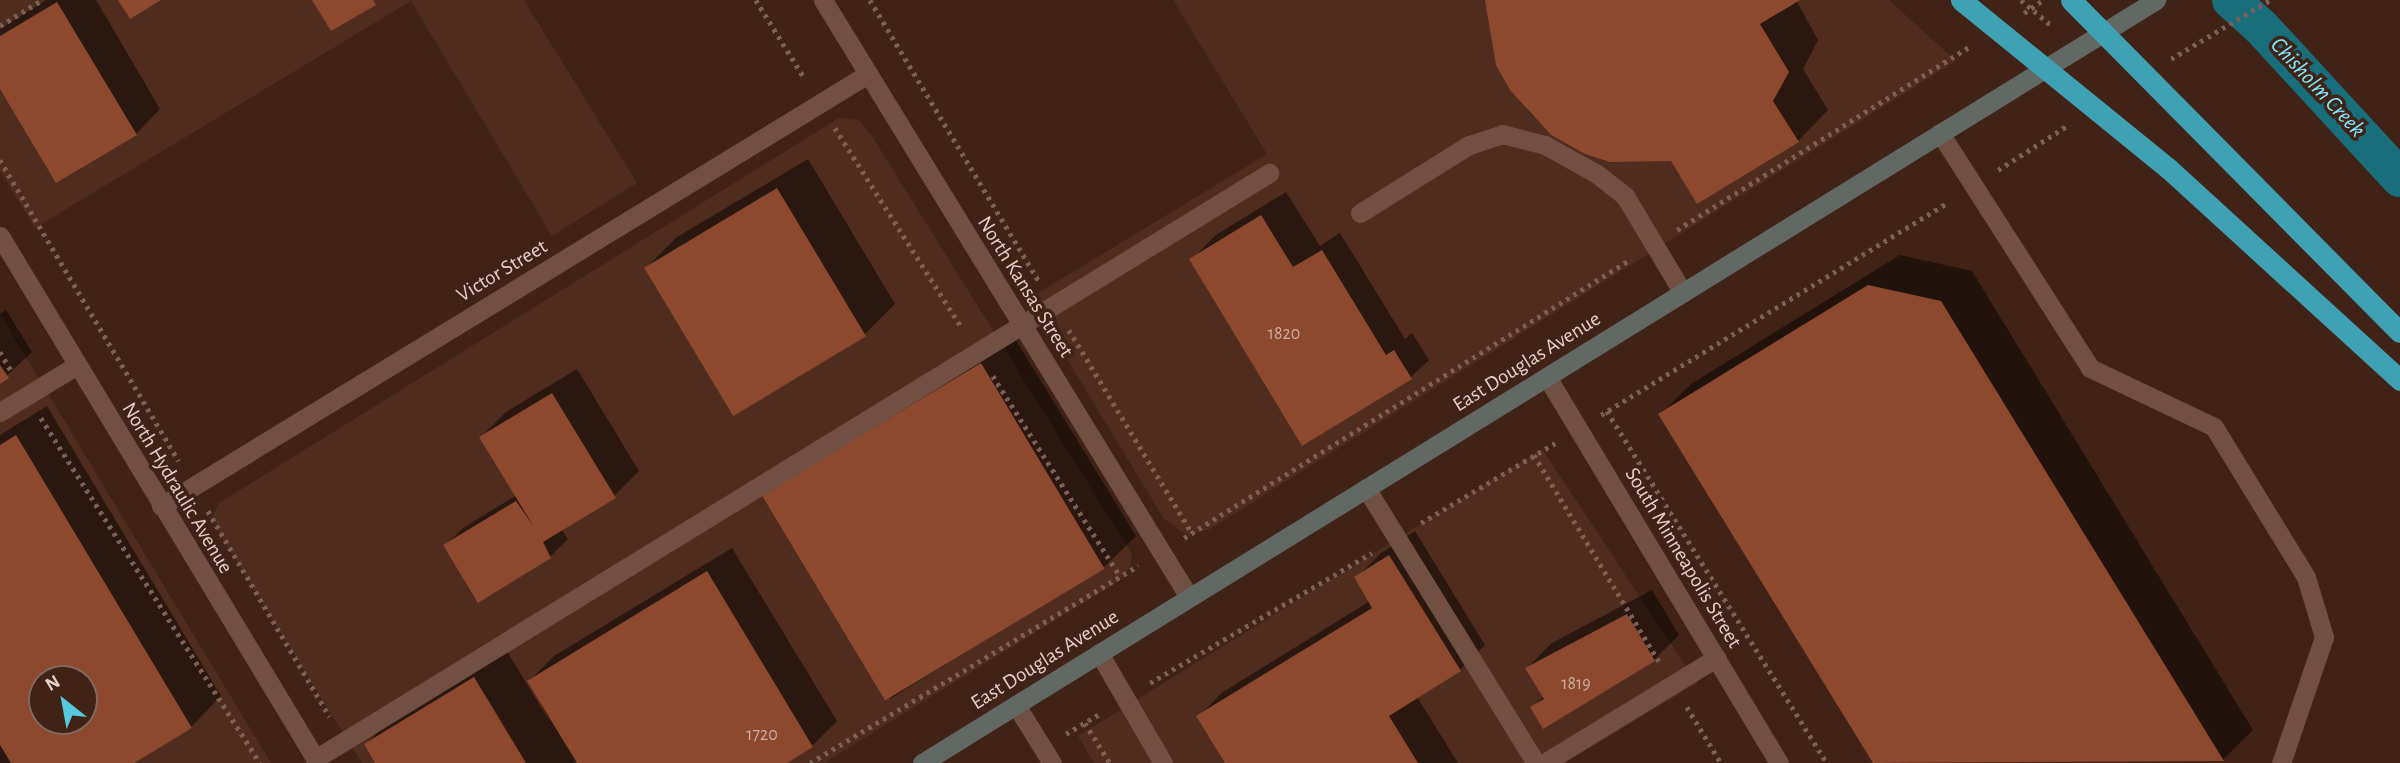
<!DOCTYPE html>
<html>
<head>
<meta charset="utf-8">
<style>
  body { margin:0 }
  #map { position:relative; width:2400px; height:763px; overflow:hidden; background:#402217; font-family:"Alegreya Sans",sans-serif }
  div>[style] { position:absolute }
  .built>* { inset:0; background:#4f2c1e }
  .shadow>* { inset:0; background:#0007 }
  .canal>* { height:38px; margin:-19px; padding:0 19px; transform-origin:19px; border-radius:19px; background:#196e7c }
  .building>* { inset:0; background:#8c492e; transform-origin:0 0 }
  .path>* { height:4.5px; margin-top:-2.25px; transform-origin:0; background:repeating-linear-gradient(90deg,#7a6056 0 3.5px,transparent 0 8.5px) }
  .service>* { height:19px; margin:-9.5px; padding:0 9.5px; transform-origin:9.5px; border-radius:9.5px; background:#715043 }
  .minor>* { height:19px; margin:-9.5px; padding:0 9.5px; transform-origin:9.5px; border-radius:9.5px; background:#715043 }
  .tertiary>* { height:19px; margin:-9.5px; padding:0 9.5px; transform-origin:9.5px; border-radius:9.5px; background:#715043 }
  .secondary>* { height:19px; margin:-9.5px; padding:0 9.5px; transform-origin:9.5px; border-radius:9.5px; background:#626965 }
  .motorway>* { height:21px; margin:-10.5px; padding:0 10.5px; transform-origin:10.5px; border-radius:10.5px; background:#3fa2b4 }
  span { translate:-50% -50%; white-space:nowrap; text-align:center; line-height:1.15; -webkit-text-stroke:7px #402217; paint-order:stroke }
  .number-label { font-size:18px; color:#ceaea2 }
  .number-label span { -webkit-text-stroke-width:0 }
  .street-label { font-size:21px; color:#e4d0c8 }
  .water-label { font-size:23px; color:#7eeafe; font-style:italic }
  .north { position:absolute; left:28px; top:665px; width:70px; height:70px; box-sizing:border-box; background:#402217; border:2px solid #82685e; border-radius:50%; rotate:329deg; font-size:19px; font-weight:700; line-height:28px; text-align:center; color:#e4d0c8 }
  .north::after { content:''; display:block; margin:auto; width:24px; height:32px; background:#55cadf; clip-path:polygon(50% 0,100% 100%,50% 72%,0 100%) }
</style>
</head>
<body>
<div id="map">
  <div class="built">
    <i style="clip-path:polygon(0 0,524px 0,637px 183px,552px 236px,411px 1px,35px 228px,0 171px)"></i>
    <i style="clip-path:polygon(1173px 0,1889px 0,1956px 61px,1210px 529px,1188px 536px,1164px 519px,1030px 298px,1267px 154px)"></i>
    <i style="clip-path:polygon(839px 118px,859px 120px,872px 136px,1132px 554px,1130px 568px,1119px 581px,824px 763px,362px 763px,217px 530px,213px 516px,219px 503px)"></i>
    <i style="clip-path:polygon(evenodd,0 314px,271px 763px,0 763px,0 314px,42px 679px,84px 679px,84px 721px,42px 721px,42px 679px)"></i>
    <i style="clip-path:polygon(1542px 449px,1697px 683px,1565px 763px,1094px 763px,1078px 736px)"></i>
  </div>
  <div class="shadow">
    <i style="clip-path:polygon(46px 0,96px 0,160px 109px,136px 134px,0 85px,0 29px)"></i>
    <i style="clip-path:polygon(1487px 0,1796px 0,1818px 40px,1803px 69px,1828px 110px,1798px 141px,1672px 160px,1552px 133px,1531px 114px,1498px 64px)"></i>
    <i style="clip-path:polygon(808px 159px,895px 304px,865px 334px,646px 268px,677px 237px)"></i>
    <i style="clip-path:polygon(1286px 192px,1320px 246px,1340px 233px,1405px 339px,1412px 333px,1429px 360px,1411px 377px,1303px 444px,1191px 260px,1216px 235px)"></i>
    <i style="clip-path:polygon(1900px 255px,1972px 271px,2253px 730px,2223px 760px,1875px 763px,1661px 414px,1691px 384px)"></i>
    <i style="clip-path:polygon(6px 310px,32px 352px,0 382px,0 314px)"></i>
    <i style="clip-path:polygon(1012px 334px,1136px 536px,1105px 566px,890px 699px,766px 497px,796px 467px)"></i>
    <i style="clip-path:polygon(577px 369px,639px 471px,614px 496px,561px 529px,568px 539px,550px 557px,445px 546px,463px 528px,517px 495px,481px 437px,506px 412px)"></i>
    <i style="clip-path:polygon(evenodd,47px 406px,221px 696px,191px 727px,131px 763px,0 763px,0 435px,47px 406px,42px 679px,84px 679px,84px 721px,42px 721px,42px 679px)"></i>
    <i style="clip-path:polygon(1415px 531px,1485px 645px,1460px 670px,1417px 697px,1458px 763px,1227px 763px,1198px 717px,1223px 692px,1370px 601px,1356px 578px,1381px 553px)"></i>
    <i style="clip-path:polygon(732px 548px,837px 721px,812px 746px,784px 763px,377px 763px,366px 744px,396px 714px,505px 648px,550px 722px,529px 681px,554px 656px)"></i>
    <i style="clip-path:polygon(1652px 590px,1679px 635px,1654px 660px,1533px 708px,1544px 696px,1527px 668px,1552px 643px)"></i>
  </div>
  <div class="canal">
    <i style="left:2231px;top:0;width:40px;rotate:42deg"></i>
    <i style="left:2261px;top:27px;width:205px;rotate:47.4deg"></i>
  </div>
  <div class="building">
    <i style="clip-path:polygon(118px 0,161px 0,130px 19px)"></i>
    <i style="clip-path:polygon(312px 0,373px 0,376px 5px,331px 31px)"></i>
    <i style="clip-path:polygon(1485px 0,1800px 0,1760px 24px,1789px 72px,1773px 101px,1799px 142px,1697px 204px,1671px 161px,1610px 162px,1585px 154px,1551px 135px,1510px 90px,1496px 65px)"></i>
    <i style="clip-path:polygon(57px 2px,137px 135px,56px 183px,0 89px,0 36px)"></i>
    <i style="left:777px;top:188px;width:173px;height:155px;rotate:59deg"></i>
    <i style="clip-path:polygon(1261px 215px,1293px 267px,1322px 250px,1386px 355px,1394px 350px,1412px 379px,1302px 446px,1189px 259px)"></i>
    <i style="clip-path:polygon(1868px 285px,1941px 301px,2224px 761px,1873px 763px,1658px 414px)"></i>
    <i style="left:981px;top:363px;width:240px;height:256px;rotate:59deg"></i>
    <i style="clip-path:polygon(0 365px,9px 378px,0 384px)"></i>
    <i style="clip-path:polygon(552px 393px,616px 498px,543px 542px,551px 558px,478px 603px,443px 545px,516px 501px,534px 527px,479px 437px)"></i>
    <i style="clip-path:polygon(evenodd,16px 435px,192px 728px,134px 763px,11px 763px,0 745px,0 445px,16px 435px,42px 679px,84px 679px,84px 721px,42px 721px,42px 679px)"></i>
    <i style="clip-path:polygon(1389px 555px,1461px 671px,1389px 716px,1418px 763px,1225px 763px,1196px 716px,1372px 608px,1354px 577px)"></i>
    <i style="clip-path:polygon(707px 571px,813px 747px,787px 763px,577px 763px,527px 681px)"></i>
    <i style="clip-path:polygon(1627px 614px,1655px 661px,1543px 729px,1530px 707px,1544px 699px,1525px 668px)"></i>
    <i style="clip-path:polygon(474px 677px,526px 763px,375px 763px,364px 744px)"></i>
  </div>
  <div class="path">
    <i style="left:756px;top:0;width:93px;rotate:58.2deg"></i>
    <i style="left:870px;top:0;width:328px;rotate:59deg"></i>
    <i style="left:2021px;top:0;width:38px;rotate:40deg"></i>
    <i style="left:2024px;top:13px;width:23px;rotate:-34deg"></i>
    <i style="left:0;top:26px;width:49px;rotate:-31.8deg"></i>
    <i style="left:2171px;top:59px;width:115px;rotate:-30.8deg"></i>
    <i style="left:835px;top:128px;width:237px;rotate:57.6deg"></i>
    <i style="left:0;top:160px;width:350px;rotate:59.3deg"></i>
    <i style="left:1998px;top:170px;width:85px;rotate:-32.6deg"></i>
    <i style="left:1677px;top:230px;width:348px;rotate:-32.1deg"></i>
    <i style="left:1069px;top:330px;width:237px;rotate:58.8deg"></i>
    <i style="left:0;top:352px;width:23px;rotate:59deg"></i>
    <i style="left:993px;top:376px;width:237px;rotate:57.6deg"></i>
    <i style="left:1607px;top:411px;width:415px;rotate:58deg"></i>
    <i style="left:1601px;top:415px;width:408px;rotate:-31.5deg"></i>
    <i style="left:41px;top:418px;width:409px;rotate:57.6deg"></i>
    <i style="left:1534px;top:455px;width:241px;rotate:58.8deg"></i>
    <i style="left:208px;top:511px;width:239px;rotate:59.4deg"></i>
    <i style="left:1421px;top:523px;width:156px;rotate:-30.8deg"></i>
    <i style="left:1184px;top:538px;width:527px;rotate:-31.97deg"></i>
    <i style="left:1150px;top:683px;width:257px;rotate:-30.4deg"></i>
    <i style="left:1687px;top:707px;width:66px;rotate:58.7deg"></i>
    <i style="left:1085px;top:723px;width:47px;rotate:58deg"></i>
    <i style="left:1066px;top:734px;width:41px;rotate:-31deg"></i>
    <i style="left:810px;top:763px;width:383px;rotate:-31deg"></i>
  </div>
  <div class="service">
    <i style="left:1940px;top:133px;width:279px;rotate:57.4deg"></i>
    <i style="left:2090px;top:368px;width:137px;rotate:25.4deg"></i>
    <i style="left:2214px;top:427px;width:176px;rotate:58.5deg"></i>
    <i style="left:2306px;top:577px;width:63px;rotate:73.3deg"></i>
    <i style="left:2324px;top:637px;width:133px;rotate:108.8deg"></i>
    <i style="left:1360px;top:213px;width:128px;rotate:-32deg"></i>
    <i style="left:1469px;top:145px;width:35px;rotate:-18deg"></i>
    <i style="left:1502px;top:134px;width:44px;rotate:14.3deg"></i>
    <i style="left:1545px;top:145px;width:60px;rotate:29.1deg"></i>
    <i style="left:1597px;top:174px;width:36px;rotate:38deg"></i>
    <i style="left:1625px;top:196px;width:113px;rotate:59.1deg"></i>
    <i style="left:0;top:412px;width:90px;rotate:-31.4deg"></i>
    <i style="left:1366px;top:488px;width:323px;rotate:58.3deg"></i>
    <i style="left:1099px;top:653px;width:127px;rotate:59.8deg"></i>
    <i style="left:315px;top:759px;width:1120px;rotate:-31.56deg"></i>
    <i style="left:1544px;top:763px;width:202px;rotate:-31.4deg"></i>
  </div>
  <div class="minor">
    <i style="left:823px;top:0;width:700px;rotate:58.49deg"></i>
    <i style="left:1547px;top:377px;width:450px;rotate:59deg"></i>
    <i style="left:161px;top:506px;width:829px;rotate:-31.43deg"></i>
    <i style="left:1016px;top:705px;width:68px;rotate:58.2deg"></i>
  </div>
  <div class="tertiary">
    <i style="left:0;top:236px;width:616px;rotate:58.89deg"></i>
  </div>
  <div class="secondary">
    <i style="left:922px;top:763px;width:1451px;rotate:-31.73deg"></i>
  </div>
  <div class="motorway">
    <i style="left:1961px;top:0;width:268px;rotate:39.1deg"></i>
    <i style="left:2169px;top:169px;width:313px;rotate:42.4deg"></i>
    <i style="left:2071px;top:0;width:467px;rotate:45.3deg"></i>
  </div>
  <div class="number-label">
    <span style="left:1284px;top:334px">1820</span>
    <span style="left:1576px;top:684px">1819</span>
    <span style="left:762px;top:735px">1720</span>
  </div>
  <div class="street-label">
    <span style="left:502px;top:271px;rotate:-31deg">Victor Street</span>
    <span style="left:1025px;top:287px;rotate:58deg">North Kansas Street</span>
    <span style="left:1527px;top:362px;rotate:-32deg">East Douglas Avenue</span>
    <span style="left:177px;top:488px;rotate:59deg">North Hydraulic Avenue</span>
    <span style="left:1683px;top:558px;rotate:59deg">South Minneapolis Street</span>
    <span style="left:1045px;top:660px;rotate:-32deg">East Douglas Avenue</span>
  </div>
  <div class="water-label">
    <span style="left:2317px;top:88px;rotate:47deg">Chisholm Creek</span>
  </div>
  <div class="north">N</div>
</div>
</body>
</html>
